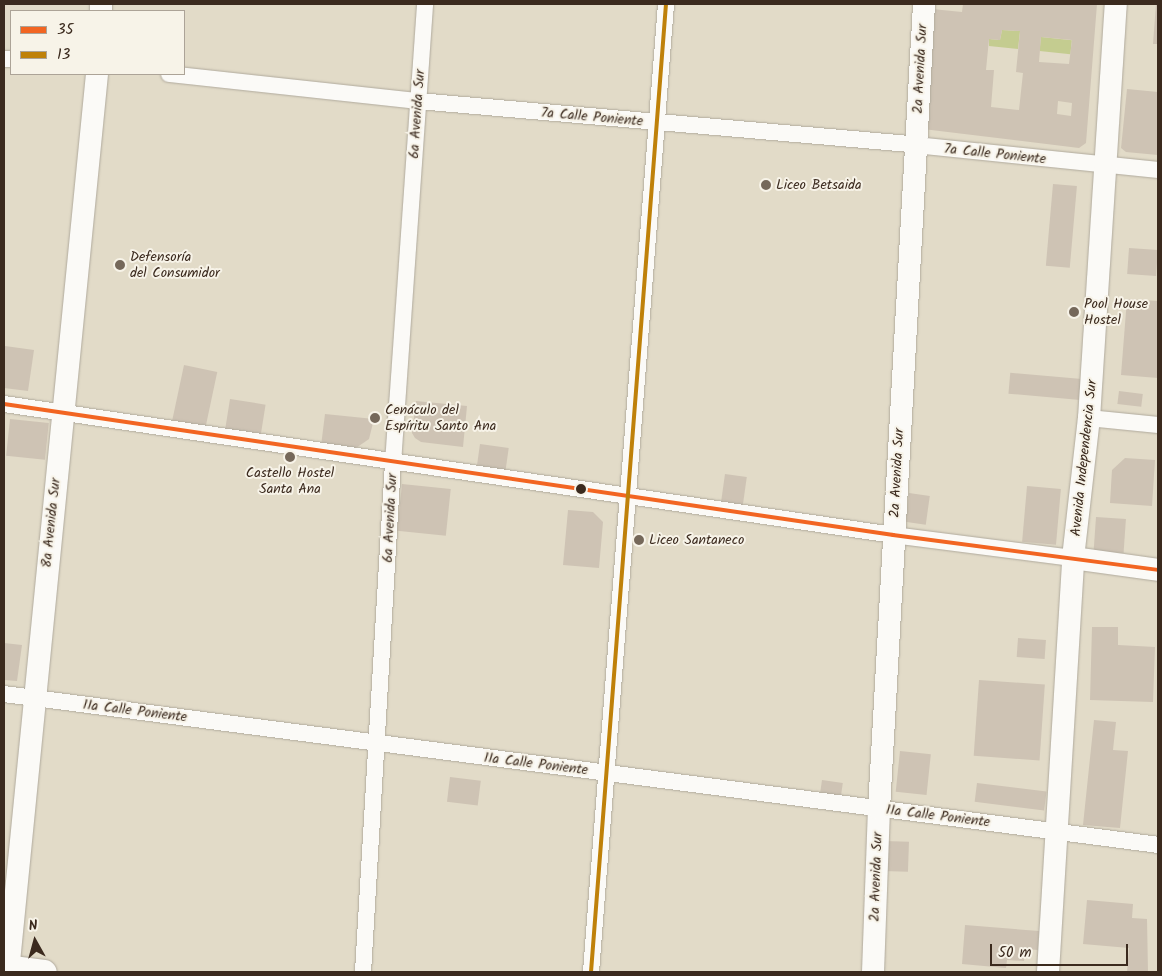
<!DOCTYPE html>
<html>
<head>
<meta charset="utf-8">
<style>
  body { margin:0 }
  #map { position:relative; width:1162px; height:976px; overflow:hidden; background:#e2dbc8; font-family:Kalam,sans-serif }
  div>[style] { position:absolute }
  .green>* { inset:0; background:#c4cc90; transform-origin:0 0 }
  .building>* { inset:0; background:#cec3b4; transform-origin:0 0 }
  .roads { filter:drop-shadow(0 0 1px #b0aa9d) drop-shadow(0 0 1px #b0aa9d) }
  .street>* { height:16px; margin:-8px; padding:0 8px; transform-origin:8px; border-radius:8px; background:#fbfaf7 }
  .secondary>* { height:22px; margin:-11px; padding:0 11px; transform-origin:11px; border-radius:11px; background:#fbfaf7 }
  .primary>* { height:25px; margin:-12.5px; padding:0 12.5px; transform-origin:12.5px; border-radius:12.5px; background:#fbfaf7 }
  .bus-1>* { height:4px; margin:-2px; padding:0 2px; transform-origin:2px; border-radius:2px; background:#f26522 }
  .bus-2>* { height:4px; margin:-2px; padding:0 2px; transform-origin:2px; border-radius:2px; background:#bf8109 }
  .dots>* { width:14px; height:14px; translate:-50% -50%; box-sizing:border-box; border:2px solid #f7f3e8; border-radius:50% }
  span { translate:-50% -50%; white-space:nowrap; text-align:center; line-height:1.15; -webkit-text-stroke:4px #f7f3e8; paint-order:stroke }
  .street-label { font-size:14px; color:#3b2a1e }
  .poi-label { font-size:14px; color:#3b2a1e }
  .left { translate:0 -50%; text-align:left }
  .frame { position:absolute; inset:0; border:5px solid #3b2a1e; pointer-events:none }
  .legend { position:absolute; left:10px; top:10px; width:175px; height:65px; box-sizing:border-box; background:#f7f3e8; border:1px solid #aca397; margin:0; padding:6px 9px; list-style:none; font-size:15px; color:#3b2a1e }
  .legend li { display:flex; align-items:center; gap:10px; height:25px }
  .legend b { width:25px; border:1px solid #aca397 }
  .north { position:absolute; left:10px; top:916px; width:50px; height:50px; -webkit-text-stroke:4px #f7f3e8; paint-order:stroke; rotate:353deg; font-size:14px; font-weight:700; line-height:20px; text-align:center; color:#3b2a1e }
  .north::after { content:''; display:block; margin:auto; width:18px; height:22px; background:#3b2a1e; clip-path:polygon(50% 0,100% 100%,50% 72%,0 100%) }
  .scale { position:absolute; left:990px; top:944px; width:138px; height:22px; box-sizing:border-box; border:2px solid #3b2a1e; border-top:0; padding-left:6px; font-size:15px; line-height:18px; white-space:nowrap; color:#3b2a1e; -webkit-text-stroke:4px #f7f3e8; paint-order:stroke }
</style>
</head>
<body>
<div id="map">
  <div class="green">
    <i style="clip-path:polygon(1002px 30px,1020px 31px,1018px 49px,989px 46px,989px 39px,1000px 40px)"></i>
    <i style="left:1041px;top:37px;width:31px;height:14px;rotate:6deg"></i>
  </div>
  <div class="building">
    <i style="clip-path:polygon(evenodd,963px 4px,1097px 4px,1086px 143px,1079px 148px,923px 129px,932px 9px,962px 12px,963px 4px,1002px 30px,1020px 31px,1016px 72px,1023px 73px,1019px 110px,991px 107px,994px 70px,986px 70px,989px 39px,1000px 40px,1002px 30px,963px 4px,1041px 37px,1072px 40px,1069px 64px,1039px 62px,1041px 37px,963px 4px,1058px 101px,1072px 103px,1071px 116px,1057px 114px,1058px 101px)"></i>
    <i style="clip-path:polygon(1156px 4px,1158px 4px,1158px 44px,1153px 44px)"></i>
    <i style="clip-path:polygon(1127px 89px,1158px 92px,1158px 155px,1126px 152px,1121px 148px)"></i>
    <i style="left:1053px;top:184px;width:24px;height:82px;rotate:5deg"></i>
    <i style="left:1129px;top:248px;width:29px;height:26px;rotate:4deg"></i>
    <i style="clip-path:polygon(1127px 299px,1158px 301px,1158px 378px,1121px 375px)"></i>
    <i style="clip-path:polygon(5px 346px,34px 350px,28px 391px,4px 388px)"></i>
    <i style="left:184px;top:365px;width:34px;height:59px;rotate:12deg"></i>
    <i style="left:1082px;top:379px;width:21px;height:72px;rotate:95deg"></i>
    <i style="left:1119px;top:391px;width:24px;height:13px;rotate:7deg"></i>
    <i style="left:230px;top:399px;width:36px;height:32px;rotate:9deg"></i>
    <i style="clip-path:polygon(416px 401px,467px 406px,463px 447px,421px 442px,415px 438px,412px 433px)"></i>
    <i style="clip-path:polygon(325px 414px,374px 419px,369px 439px,356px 448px,321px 446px)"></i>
    <i style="left:10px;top:419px;width:39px;height:37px;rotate:6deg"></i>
    <i style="left:480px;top:444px;width:29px;height:23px;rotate:8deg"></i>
    <i style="clip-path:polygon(1125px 458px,1155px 460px,1152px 506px,1110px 503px,1112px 470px)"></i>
    <i style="left:725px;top:474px;width:22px;height:30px;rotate:8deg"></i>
    <i style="left:402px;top:484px;width:49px;height:47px;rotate:6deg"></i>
    <i style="left:1027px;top:486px;width:34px;height:56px;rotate:5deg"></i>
    <i style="left:909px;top:493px;width:21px;height:29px;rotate:8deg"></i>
    <i style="clip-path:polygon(568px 510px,593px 512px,603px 522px,599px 568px,563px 565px)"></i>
    <i style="left:1096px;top:517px;width:30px;height:34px;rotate:4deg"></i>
    <i style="clip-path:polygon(1092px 627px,1118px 627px,1118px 645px,1155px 647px,1153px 702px,1090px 700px)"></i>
    <i style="left:1018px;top:638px;width:28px;height:19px;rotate:4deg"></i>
    <i style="clip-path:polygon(4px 643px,22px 645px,17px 681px,4px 680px)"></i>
    <i style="left:979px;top:680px;width:66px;height:76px;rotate:4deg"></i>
    <i style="clip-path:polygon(1094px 720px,1116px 722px,1113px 750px,1128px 751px,1120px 828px,1083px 825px)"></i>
    <i style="left:900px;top:751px;width:31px;height:41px;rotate:6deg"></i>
    <i style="left:450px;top:777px;width:31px;height:25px;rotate:7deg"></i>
    <i style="left:822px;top:780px;width:21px;height:17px;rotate:8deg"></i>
    <i style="left:977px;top:783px;width:70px;height:19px;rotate:7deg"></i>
    <i style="left:884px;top:841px;width:25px;height:30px;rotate:2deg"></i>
    <i style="clip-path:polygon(1087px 900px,1133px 904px,1132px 918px,1147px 919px,1148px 972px,1127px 972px,1129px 948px,1083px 944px)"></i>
    <i style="clip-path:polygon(965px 925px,1039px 931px,1038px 950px,1025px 949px,1024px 961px,1007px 960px,1006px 968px,962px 964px)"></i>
  </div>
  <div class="roads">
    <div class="street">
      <i style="left:4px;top:59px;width:7px"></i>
      <i style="left:169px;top:74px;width:250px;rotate:6.2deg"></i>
      <i style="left:418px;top:101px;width:500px;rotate:5deg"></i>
      <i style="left:916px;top:145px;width:243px;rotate:5.9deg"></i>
      <i style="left:4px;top:404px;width:899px;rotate:8.38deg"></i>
      <i style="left:893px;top:535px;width:181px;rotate:7.3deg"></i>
      <i style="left:1089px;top:418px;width:69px;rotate:5.8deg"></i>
      <i style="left:4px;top:694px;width:1164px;rotate:7.45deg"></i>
      <i style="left:363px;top:972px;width:510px;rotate:-86.63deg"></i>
      <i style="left:393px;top:463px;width:460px;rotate:-86deg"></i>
      <i style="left:591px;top:972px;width:971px;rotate:-85.57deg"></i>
    </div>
    <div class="secondary">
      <i style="left:101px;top:11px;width:7px;rotate:-90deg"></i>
      <i style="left:1073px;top:558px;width:86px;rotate:8deg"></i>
      <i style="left:8px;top:972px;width:902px;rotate:-84.34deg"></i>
      <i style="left:873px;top:972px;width:163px;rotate:-87.9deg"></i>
      <i style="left:879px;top:809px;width:806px;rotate:-86.8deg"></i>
      <i style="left:1048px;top:972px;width:415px;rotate:-86.5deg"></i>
      <i style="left:1073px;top:558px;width:141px;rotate:-83.5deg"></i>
      <i style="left:1089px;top:418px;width:415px;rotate:-86.3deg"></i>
    </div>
    <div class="primary">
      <i style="left:4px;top:967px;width:40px;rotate:7.1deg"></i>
    </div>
  </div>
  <div class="bus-1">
    <i style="left:4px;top:404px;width:899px;rotate:8.38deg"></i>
    <i style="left:893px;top:535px;width:267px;rotate:7.5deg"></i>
  </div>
  <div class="bus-2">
    <i style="left:591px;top:972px;width:971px;rotate:-85.57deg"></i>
  </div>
  <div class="dots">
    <i style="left:766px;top:185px;background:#75685a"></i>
    <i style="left:120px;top:265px;background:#75685a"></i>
    <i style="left:1074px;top:312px;background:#75685a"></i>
    <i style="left:375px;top:418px;background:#75685a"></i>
    <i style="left:290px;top:457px;background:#75685a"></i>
    <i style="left:581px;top:489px;background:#3b2a1e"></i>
    <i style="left:639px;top:540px;background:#75685a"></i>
  </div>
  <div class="street-label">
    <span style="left:920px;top:69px;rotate:-87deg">2a Avenida Sur</span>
    <span style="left:417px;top:114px;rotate:-86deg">6a Avenida Sur</span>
    <span style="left:592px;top:117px;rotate:5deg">7a Calle Poniente</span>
    <span style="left:995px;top:154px;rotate:6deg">7a Calle Poniente</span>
    <span style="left:1084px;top:458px;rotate:-84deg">Avenida Independencia Sur</span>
    <span style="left:897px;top:473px;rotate:-87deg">2a Avenida Sur</span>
    <span style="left:390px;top:518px;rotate:-87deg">6a Avenida Sur</span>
    <span style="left:51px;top:523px;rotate:-84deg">8a Avenida Sur</span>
    <span style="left:135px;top:711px;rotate:7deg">11a Calle Poniente</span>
    <span style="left:536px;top:764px;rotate:7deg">11a Calle Poniente</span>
    <span style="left:938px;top:816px;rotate:7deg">11a Calle Poniente</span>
    <span style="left:876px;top:877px;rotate:-88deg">2a Avenida Sur</span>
  </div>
  <div class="poi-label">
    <span class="left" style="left:776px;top:185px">Liceo Betsaida</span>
    <span class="left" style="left:130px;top:265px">Defensoría<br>del Consumidor</span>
    <span class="left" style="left:1084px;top:312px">Pool House<br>Hostel</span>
    <span class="left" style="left:385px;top:418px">Cenáculo del<br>Espíritu Santo Ana</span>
    <span style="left:290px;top:481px">Castello Hostel<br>Santa Ana</span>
    <span class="left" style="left:649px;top:540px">Liceo Santaneco</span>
  </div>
  <div class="frame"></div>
  <ul class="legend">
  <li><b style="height:6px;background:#f26522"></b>35</li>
  <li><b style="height:6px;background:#bf8109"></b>13</li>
  </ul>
  <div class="north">N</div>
  <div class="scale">50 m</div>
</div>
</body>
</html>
